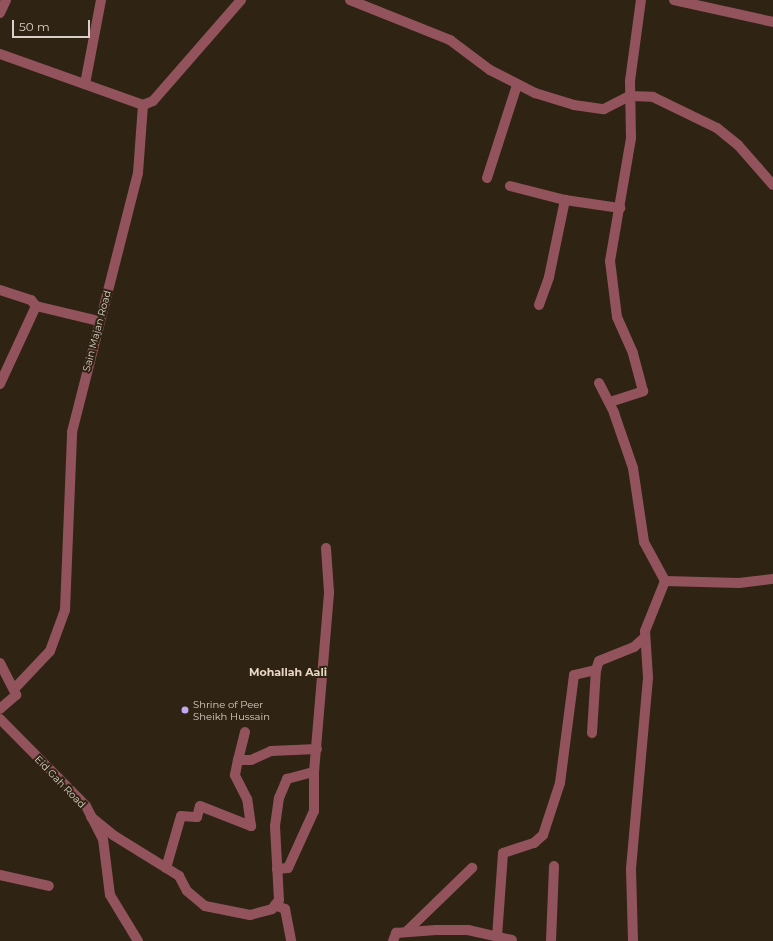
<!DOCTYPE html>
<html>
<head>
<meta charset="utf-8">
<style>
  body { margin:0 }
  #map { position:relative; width:773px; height:941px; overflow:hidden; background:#2f2313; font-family:Montserrat,sans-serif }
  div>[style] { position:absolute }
  .minor>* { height:10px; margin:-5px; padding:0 5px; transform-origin:5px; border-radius:5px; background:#92535d }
  .dots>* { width:11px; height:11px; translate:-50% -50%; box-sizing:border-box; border:2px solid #2f2313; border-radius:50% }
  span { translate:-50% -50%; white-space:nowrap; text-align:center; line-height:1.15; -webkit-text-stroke:4px #2f2313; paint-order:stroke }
  .street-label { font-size:10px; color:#d8d0c6 }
  .poi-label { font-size:10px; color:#d8d0c6 }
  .left { translate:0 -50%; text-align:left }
  .neighbourhood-label { font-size:11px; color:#e8d7c4; font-weight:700 }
  .scale { position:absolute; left:12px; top:20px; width:78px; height:18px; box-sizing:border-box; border:2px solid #d8d0c6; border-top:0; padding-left:5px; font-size:12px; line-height:14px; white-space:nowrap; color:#d8d0c6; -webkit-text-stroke:3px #2f2313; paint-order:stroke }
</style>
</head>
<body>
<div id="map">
  <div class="minor">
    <i style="left:350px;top:0;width:108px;rotate:21.8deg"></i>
    <i style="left:450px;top:40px;width:50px;rotate:36.9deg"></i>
    <i style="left:490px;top:70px;width:51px;rotate:27.1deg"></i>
    <i style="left:535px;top:93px;width:41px;rotate:17.1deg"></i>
    <i style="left:574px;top:105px;width:30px;rotate:8deg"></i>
    <i style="left:604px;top:109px;width:28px;rotate:-27deg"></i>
    <i style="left:629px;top:96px;width:24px;rotate:2deg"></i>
    <i style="left:653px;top:97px;width:71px;rotate:25.8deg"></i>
    <i style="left:717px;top:128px;width:27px;rotate:39deg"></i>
    <i style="left:738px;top:145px;width:53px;rotate:48.8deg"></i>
    <i style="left:674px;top:0;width:101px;rotate:12.5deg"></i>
    <i style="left:0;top:13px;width:14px;rotate:-65deg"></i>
    <i style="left:0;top:54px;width:152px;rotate:19.6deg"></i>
    <i style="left:85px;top:84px;width:86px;rotate:-79.2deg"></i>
    <i style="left:487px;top:178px;width:98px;rotate:-72.1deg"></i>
    <i style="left:510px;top:186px;width:57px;rotate:14.3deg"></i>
    <i style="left:565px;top:200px;width:56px;rotate:8.3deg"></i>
    <i style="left:0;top:290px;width:33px;rotate:18deg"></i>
    <i style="left:31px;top:300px;width:8px;rotate:50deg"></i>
    <i style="left:36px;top:306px;width:65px;rotate:13.4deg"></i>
    <i style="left:539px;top:305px;width:30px;rotate:-70deg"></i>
    <i style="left:549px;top:277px;width:79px;rotate:-78.3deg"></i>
    <i style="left:599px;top:383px;width:34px;rotate:63deg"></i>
    <i style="left:614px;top:413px;width:58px;rotate:70.9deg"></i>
    <i style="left:633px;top:468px;width:75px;rotate:81.5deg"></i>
    <i style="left:644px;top:542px;width:44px;rotate:61.7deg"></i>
    <i style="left:665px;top:581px;width:54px;rotate:111.8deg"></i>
    <i style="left:645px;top:631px;width:47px;rotate:86.3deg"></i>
    <i style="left:648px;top:678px;width:192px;rotate:95.1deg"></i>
    <i style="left:631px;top:869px;width:72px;rotate:88.4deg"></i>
    <i style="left:0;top:384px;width:86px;rotate:-65.2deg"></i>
    <i style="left:610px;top:402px;width:35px;rotate:-18deg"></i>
    <i style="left:643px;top:391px;width:39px;rotate:-105deg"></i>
    <i style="left:633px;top:353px;width:39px;rotate:-114deg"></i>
    <i style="left:617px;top:317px;width:56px;rotate:-97.1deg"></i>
    <i style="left:610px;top:261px;width:125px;rotate:-80.3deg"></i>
    <i style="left:631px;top:138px;width:57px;rotate:-91deg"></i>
    <i style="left:630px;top:81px;width:82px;rotate:-82.3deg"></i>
    <i style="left:665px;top:581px;width:74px;rotate:1.5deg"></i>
    <i style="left:739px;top:583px;width:34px;rotate:-7deg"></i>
    <i style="left:0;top:663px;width:36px;rotate:63deg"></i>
    <i style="left:16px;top:695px;width:21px;rotate:139deg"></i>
    <i style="left:15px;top:688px;width:51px;rotate:-46.6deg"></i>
    <i style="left:50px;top:651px;width:44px;rotate:-69.9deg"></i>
    <i style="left:65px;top:610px;width:178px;rotate:-87.7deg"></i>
    <i style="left:72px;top:432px;width:267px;rotate:-75.7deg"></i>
    <i style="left:138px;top:173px;width:68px;rotate:-85.8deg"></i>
    <i style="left:143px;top:105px;width:11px;rotate:-22deg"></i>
    <i style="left:153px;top:101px;width:134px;rotate:-48.9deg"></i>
    <i style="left:0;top:719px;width:122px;rotate:45.3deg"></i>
    <i style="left:86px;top:806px;width:37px;rotate:63deg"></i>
    <i style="left:103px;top:839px;width:56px;rotate:82.9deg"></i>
    <i style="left:110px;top:895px;width:54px;rotate:58.7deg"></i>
    <i style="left:245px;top:732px;width:29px;rotate:104deg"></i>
    <i style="left:238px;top:760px;width:13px"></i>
    <i style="left:251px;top:760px;width:22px;rotate:-24deg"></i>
    <i style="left:271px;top:751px;width:46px;rotate:-2.5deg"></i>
    <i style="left:592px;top:733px;width:63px;rotate:-86.4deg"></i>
    <i style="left:91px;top:817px;width:28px;rotate:39deg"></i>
    <i style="left:113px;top:835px;width:78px;rotate:31.8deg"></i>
    <i style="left:179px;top:876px;width:17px;rotate:62deg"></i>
    <i style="left:187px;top:891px;width:23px;rotate:40deg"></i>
    <i style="left:205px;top:906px;width:46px;rotate:11.3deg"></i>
    <i style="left:250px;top:915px;width:23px;rotate:-15deg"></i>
    <i style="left:272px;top:909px;width:11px;rotate:-52deg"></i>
    <i style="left:279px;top:900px;width:74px;rotate:-93.1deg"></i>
    <i style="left:275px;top:826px;width:28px;rotate:-82deg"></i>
    <i style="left:279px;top:798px;width:21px;rotate:-67deg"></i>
    <i style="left:287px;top:779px;width:28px;rotate:-15deg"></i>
    <i style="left:166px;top:868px;width:54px;rotate:-73.9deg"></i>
    <i style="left:181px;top:816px;width:16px;rotate:4deg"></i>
    <i style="left:197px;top:817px;width:11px;rotate:-75deg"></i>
    <i style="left:200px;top:806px;width:55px;rotate:21.4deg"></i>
    <i style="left:251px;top:826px;width:27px;rotate:-98deg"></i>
    <i style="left:247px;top:799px;width:27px;rotate:-117deg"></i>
    <i style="left:235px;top:775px;width:15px;rotate:-79deg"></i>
    <i style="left:277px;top:869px;width:11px;rotate:-5deg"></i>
    <i style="left:288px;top:868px;width:63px;rotate:-65.5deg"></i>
    <i style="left:314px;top:811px;width:39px;rotate:-90deg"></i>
    <i style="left:314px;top:772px;width:181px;rotate:-85.2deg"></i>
    <i style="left:329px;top:592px;width:44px;rotate:-93.9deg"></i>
    <i style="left:0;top:875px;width:50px;rotate:12.7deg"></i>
    <i style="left:275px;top:905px;width:11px;rotate:22deg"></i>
    <i style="left:285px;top:909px;width:33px;rotate:79deg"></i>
    <i style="left:407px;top:931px;width:91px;rotate:-44.1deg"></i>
    <i style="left:497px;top:937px;width:84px;rotate:-85.9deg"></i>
    <i style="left:503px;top:853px;width:33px;rotate:-18deg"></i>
    <i style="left:534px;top:843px;width:12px;rotate:-42deg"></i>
    <i style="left:543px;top:835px;width:55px;rotate:-71.9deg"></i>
    <i style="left:560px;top:783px;width:109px;rotate:-82.6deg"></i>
    <i style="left:574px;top:675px;width:23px;rotate:-13deg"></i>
    <i style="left:596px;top:670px;width:9px;rotate:-72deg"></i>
    <i style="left:599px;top:661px;width:38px;rotate:-22deg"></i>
    <i style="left:634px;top:647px;width:15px;rotate:-42deg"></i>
    <i style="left:393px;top:941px;width:9px;rotate:-69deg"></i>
    <i style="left:396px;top:933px;width:40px;rotate:-4.3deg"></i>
    <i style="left:436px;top:930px;width:32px"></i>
    <i style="left:468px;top:930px;width:45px;rotate:12.8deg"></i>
    <i style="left:551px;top:941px;width:75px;rotate:-87.7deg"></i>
  </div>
  <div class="dots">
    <i style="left:185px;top:710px;background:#c1a8f3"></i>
  </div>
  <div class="street-label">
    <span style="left:97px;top:331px;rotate:-75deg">Sain Majan Road</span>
    <span style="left:60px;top:782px;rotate:46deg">Eid Gah Road</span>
  </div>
  <div class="poi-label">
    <span class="left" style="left:193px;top:710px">Shrine of Peer<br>Sheikh Hussain</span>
  </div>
  <div class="neighbourhood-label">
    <span style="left:288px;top:672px">Mohallah Aali</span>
  </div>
  <div class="scale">50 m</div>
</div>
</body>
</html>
